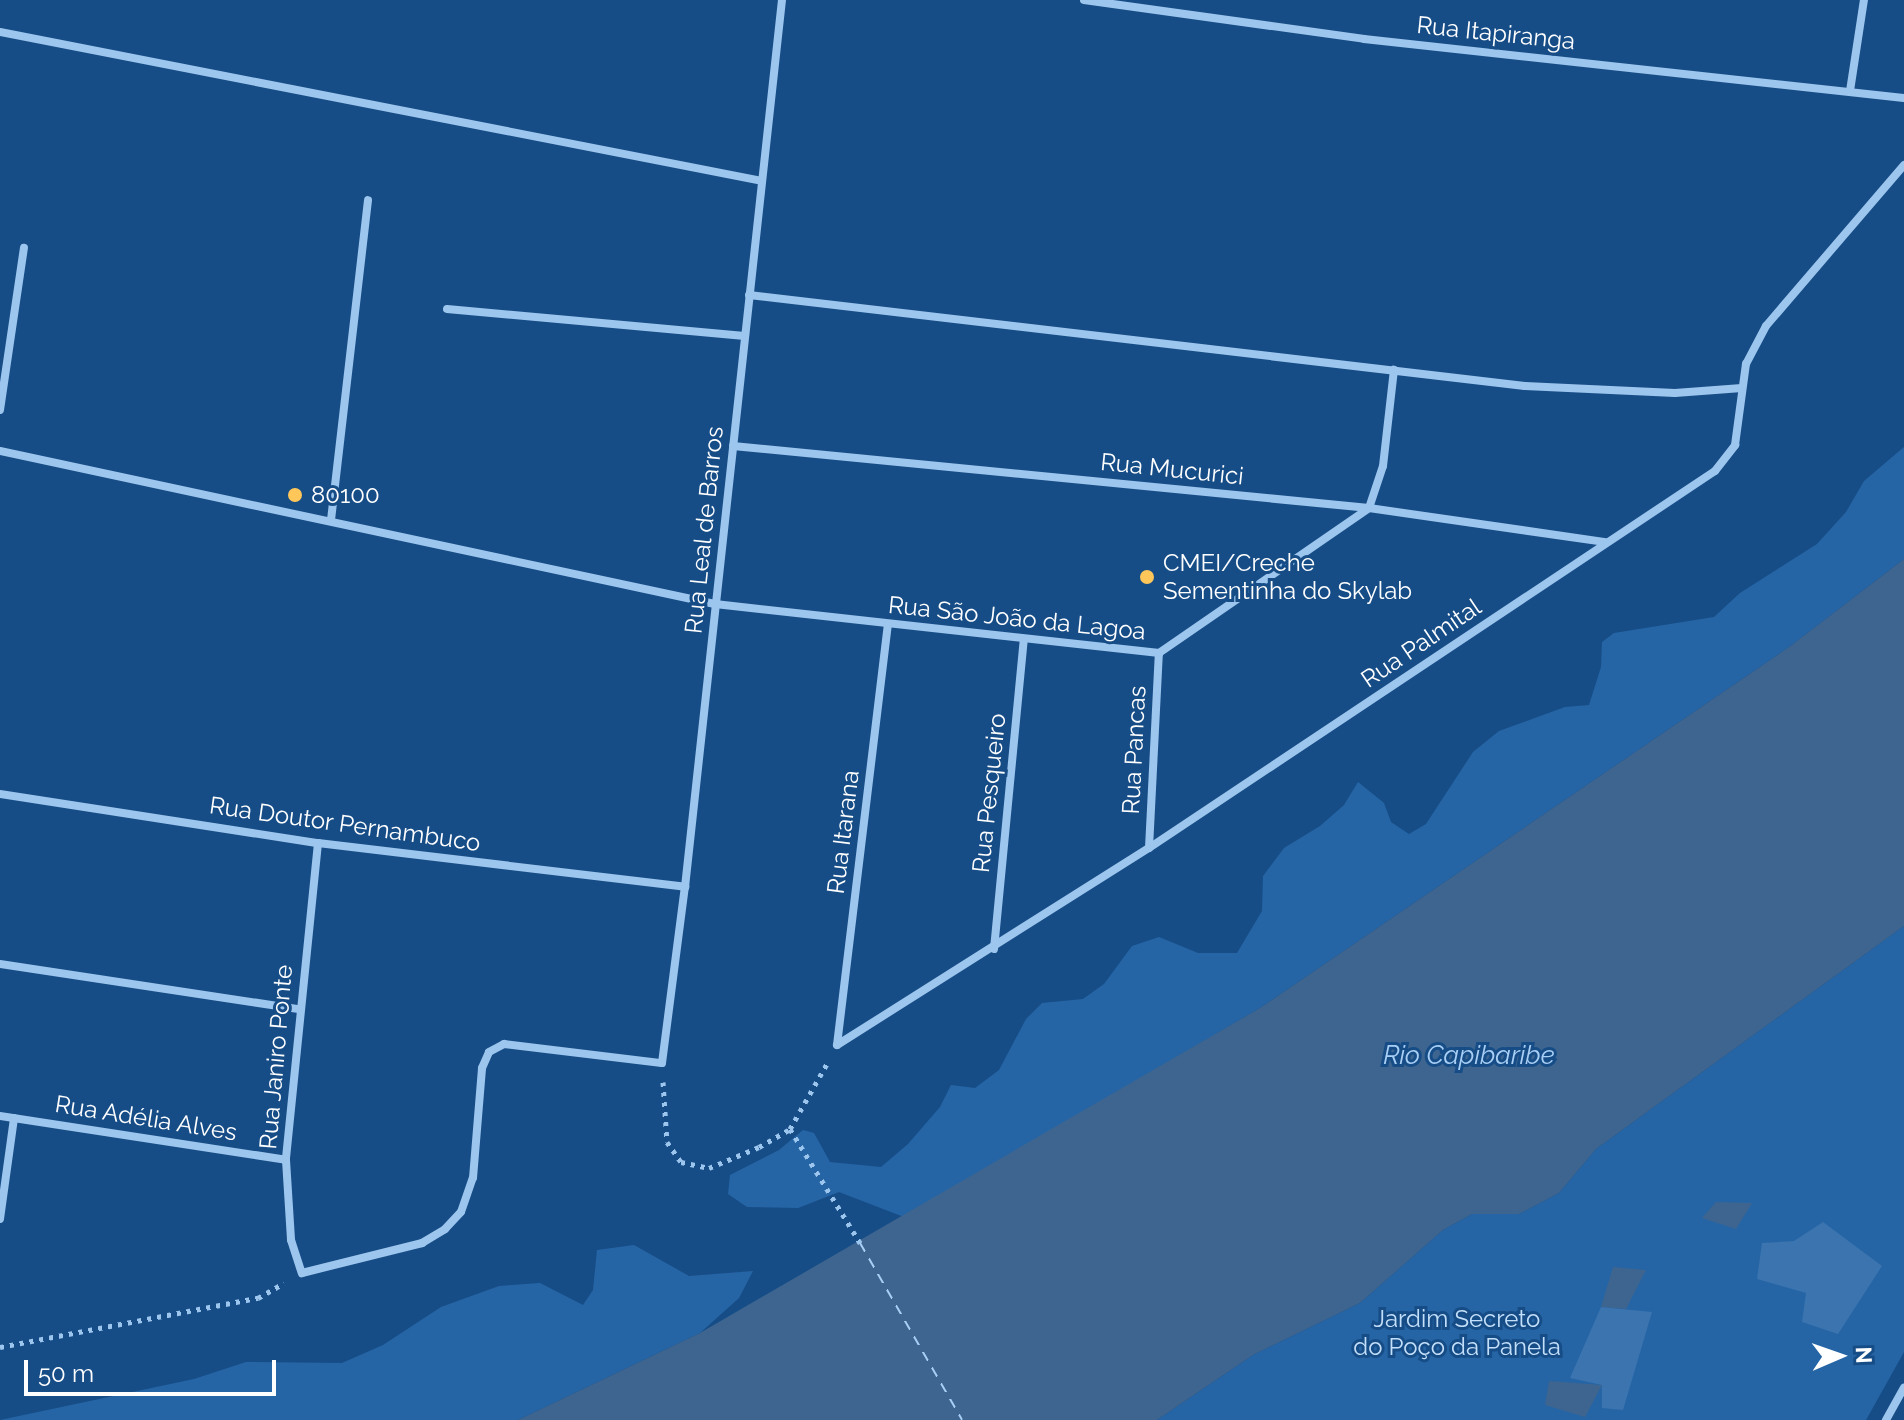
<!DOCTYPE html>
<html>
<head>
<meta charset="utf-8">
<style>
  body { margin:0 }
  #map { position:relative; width:1904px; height:1420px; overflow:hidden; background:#174d87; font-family:Raleway,sans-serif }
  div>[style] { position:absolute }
  .green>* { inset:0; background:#2665a5 }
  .water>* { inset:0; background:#3d6590 }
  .ferry>* { height:2px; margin-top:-1px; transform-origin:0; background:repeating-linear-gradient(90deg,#a9cff5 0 10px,transparent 0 18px) }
  .building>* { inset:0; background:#3b74af }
  .path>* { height:5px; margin-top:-2.5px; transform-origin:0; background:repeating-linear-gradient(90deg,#9dc6ee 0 4px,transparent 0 10px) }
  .minor>* { height:8px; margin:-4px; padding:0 4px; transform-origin:4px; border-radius:4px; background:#9dc6ee }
  .dots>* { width:22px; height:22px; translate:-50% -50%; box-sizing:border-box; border:4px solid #174d87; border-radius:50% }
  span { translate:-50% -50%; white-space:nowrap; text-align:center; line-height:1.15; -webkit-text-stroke:6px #174d87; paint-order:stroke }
  .street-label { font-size:24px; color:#fff }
  .poi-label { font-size:24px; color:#fff }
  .left { translate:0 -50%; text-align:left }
  .park-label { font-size:24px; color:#c3dffa }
  .water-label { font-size:26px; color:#a9cff5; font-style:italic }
  .north { position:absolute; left:1800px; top:1316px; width:80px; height:80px; -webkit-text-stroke:6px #174d87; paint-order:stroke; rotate:88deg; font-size:22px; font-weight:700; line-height:32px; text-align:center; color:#fff }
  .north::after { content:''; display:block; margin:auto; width:28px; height:36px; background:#fff; clip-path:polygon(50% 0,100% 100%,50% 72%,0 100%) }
  .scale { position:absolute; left:24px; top:1360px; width:252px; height:36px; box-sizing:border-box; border:4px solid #fff; border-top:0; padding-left:10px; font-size:24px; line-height:28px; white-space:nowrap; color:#fff; -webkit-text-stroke:6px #174d87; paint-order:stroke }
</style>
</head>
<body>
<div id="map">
  <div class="green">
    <i style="clip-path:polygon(1904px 447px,1904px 559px,1789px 647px,1260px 1008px,904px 1217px,839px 1192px,798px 1208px,747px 1207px,728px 1194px,730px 1175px,779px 1150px,803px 1130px,814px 1133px,830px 1162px,881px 1167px,908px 1144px,940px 1107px,951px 1085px,975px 1088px,999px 1070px,1026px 1019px,1042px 1003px,1083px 999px,1104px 984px,1132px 946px,1159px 937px,1198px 953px,1237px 953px,1262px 911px,1263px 876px,1284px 848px,1320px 826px,1344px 805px,1358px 782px,1384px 803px,1391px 822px,1409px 834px,1426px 824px,1473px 752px,1499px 731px,1565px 707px,1589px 705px,1601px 667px,1602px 642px,1614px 633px,1714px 617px,1740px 593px,1817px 544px,1846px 512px,1864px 481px)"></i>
    <i style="clip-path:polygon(1904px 926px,1904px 1352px,1866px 1420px,1157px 1420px,1253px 1355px,1360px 1303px,1443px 1230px,1472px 1214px,1519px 1214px,1559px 1193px,1596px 1149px)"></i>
    <i style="clip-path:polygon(634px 1245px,689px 1276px,753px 1271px,739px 1298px,700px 1333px,518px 1420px,0 1420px,194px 1379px,246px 1362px,342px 1363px,383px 1345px,441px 1307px,499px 1286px,540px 1283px,583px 1305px,593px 1290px,597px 1250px)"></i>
  </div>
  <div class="water">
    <i style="clip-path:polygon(1904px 559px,1904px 926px,1596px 1149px,1559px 1193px,1519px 1214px,1472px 1214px,1443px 1230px,1360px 1303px,1253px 1355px,1157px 1420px,518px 1420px,700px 1333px,1260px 1008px,1789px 647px)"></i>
    <i style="clip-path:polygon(1716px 1202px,1752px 1203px,1736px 1229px,1702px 1218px)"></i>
    <i style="clip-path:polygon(1613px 1267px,1646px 1270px,1626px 1309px,1601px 1307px)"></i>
    <i style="clip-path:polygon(1549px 1381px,1602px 1385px,1585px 1417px,1545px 1405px)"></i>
  </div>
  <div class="ferry">
    <i style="left:860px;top:1243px;width:204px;rotate:60deg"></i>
  </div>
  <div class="building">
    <i style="clip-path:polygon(1823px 1222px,1882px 1266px,1838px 1334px,1802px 1322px,1806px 1293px,1757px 1279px,1762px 1243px,1794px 1241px)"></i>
    <i style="clip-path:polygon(1601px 1307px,1652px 1312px,1623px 1410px,1602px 1408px,1602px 1385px,1570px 1378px)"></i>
  </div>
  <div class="path">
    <i style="left:663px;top:1082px;width:60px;rotate:86.2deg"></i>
    <i style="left:667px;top:1142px;width:24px;rotate:55deg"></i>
    <i style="left:681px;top:1162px;width:29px;rotate:12deg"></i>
    <i style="left:709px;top:1168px;width:54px;rotate:-22.8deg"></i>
    <i style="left:759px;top:1147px;width:36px;rotate:-30deg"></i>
    <i style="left:790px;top:1129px;width:79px;rotate:-60.5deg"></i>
    <i style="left:790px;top:1129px;width:134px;rotate:58.4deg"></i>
    <i style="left:0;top:1347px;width:263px;rotate:-10.8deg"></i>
    <i style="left:258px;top:1298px;width:30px;rotate:-30deg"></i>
  </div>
  <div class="minor">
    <i style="left:1084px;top:0;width:283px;rotate:7.9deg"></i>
    <i style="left:1364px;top:39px;width:543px;rotate:6.24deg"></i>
    <i style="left:0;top:32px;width:776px;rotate:11.06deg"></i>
    <i style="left:1850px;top:91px;width:92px;rotate:-81.3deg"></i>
    <i style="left:749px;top:295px;width:781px;rotate:6.69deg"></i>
    <i style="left:1525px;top:386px;width:150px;rotate:2.7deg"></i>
    <i style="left:1675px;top:393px;width:67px;rotate:-4.3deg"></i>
    <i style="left:447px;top:309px;width:299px;rotate:5.2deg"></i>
    <i style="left:0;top:410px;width:164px;rotate:-81.6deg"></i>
    <i style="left:733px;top:446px;width:639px;rotate:5.57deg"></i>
    <i style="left:1369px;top:508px;width:239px;rotate:8.2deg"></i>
    <i style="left:0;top:451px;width:731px;rotate:12.08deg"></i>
    <i style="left:715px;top:604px;width:447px;rotate:6.3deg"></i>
    <i style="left:1159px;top:653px;width:255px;rotate:-34.6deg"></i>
    <i style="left:1369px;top:508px;width:44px;rotate:-71.6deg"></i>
    <i style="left:1383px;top:466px;width:97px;rotate:-83.5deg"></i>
    <i style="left:331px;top:520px;width:322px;rotate:-83.4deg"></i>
    <i style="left:0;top:794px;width:322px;rotate:8.8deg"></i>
    <i style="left:318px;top:843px;width:370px;rotate:6.8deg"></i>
    <i style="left:318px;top:843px;width:319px;rotate:95.8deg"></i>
    <i style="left:286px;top:1160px;width:80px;rotate:86.4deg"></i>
    <i style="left:291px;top:1240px;width:35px;rotate:72deg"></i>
    <i style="left:302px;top:1273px;width:124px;rotate:-14deg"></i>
    <i style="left:422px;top:1243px;width:27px;rotate:-31deg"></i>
    <i style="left:445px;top:1229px;width:23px;rotate:-47deg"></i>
    <i style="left:461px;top:1212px;width:36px;rotate:-71deg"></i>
    <i style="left:473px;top:1178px;width:110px;rotate:-85.3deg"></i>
    <i style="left:482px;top:1068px;width:17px;rotate:-66deg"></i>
    <i style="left:489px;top:1052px;width:17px;rotate:-28deg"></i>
    <i style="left:504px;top:1044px;width:159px;rotate:6.9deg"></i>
    <i style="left:662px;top:1063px;width:177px;rotate:-82.6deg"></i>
    <i style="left:685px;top:887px;width:892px;rotate:-83.76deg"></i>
    <i style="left:1149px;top:848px;width:195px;rotate:-87.1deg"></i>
    <i style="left:994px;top:949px;width:310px;rotate:-84.5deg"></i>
    <i style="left:0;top:964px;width:302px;rotate:8.6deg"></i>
    <i style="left:837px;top:1045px;width:369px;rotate:-32.3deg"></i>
    <i style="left:1149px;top:848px;width:680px;rotate:-33.67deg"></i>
    <i style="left:1715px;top:471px;width:33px;rotate:-52deg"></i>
    <i style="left:1735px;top:445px;width:82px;rotate:-82.3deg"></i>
    <i style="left:1746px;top:364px;width:43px;rotate:-62.2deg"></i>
    <i style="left:1766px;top:326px;width:212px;rotate:-49.4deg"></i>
    <i style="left:837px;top:1045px;width:424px;rotate:-83.1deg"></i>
    <i style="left:0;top:1116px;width:289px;rotate:8.7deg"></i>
    <i style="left:0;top:1219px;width:102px;rotate:-82.1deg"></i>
    <i style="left:1886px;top:1420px;width:37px;rotate:-61deg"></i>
  </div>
  <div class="dots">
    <i style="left:295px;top:495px;background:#ffc75a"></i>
    <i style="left:1147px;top:577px;background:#ffc75a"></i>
  </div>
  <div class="street-label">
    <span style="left:1496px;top:33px;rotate:6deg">Rua Itapiranga</span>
    <span style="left:1172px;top:469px;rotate:6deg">Rua Mucurici</span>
    <span style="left:704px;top:530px;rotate:-84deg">Rua Leal de Barros</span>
    <span style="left:1017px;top:618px;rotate:6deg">Rua São João da Lagoa</span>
    <span style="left:1421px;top:643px;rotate:-34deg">Rua Palmital</span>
    <span style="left:1134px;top:750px;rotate:-87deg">Rua Pancas</span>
    <span style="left:989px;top:793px;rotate:-84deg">Rua Pesqueiro</span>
    <span style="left:345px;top:824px;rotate:8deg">Rua Doutor Pernambuco</span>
    <span style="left:843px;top:832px;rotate:-83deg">Rua Itarana</span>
    <span style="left:276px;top:1057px;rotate:-85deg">Rua Janiro Ponte</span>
    <span style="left:146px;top:1118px;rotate:9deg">Rua Adélia Alves</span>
  </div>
  <div class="poi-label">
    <span class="left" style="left:311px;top:495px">80100</span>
    <span class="left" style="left:1163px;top:577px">CMEI/Creche<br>Sementinha do Skylab</span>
  </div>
  <div class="park-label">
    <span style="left:1457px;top:1333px">Jardim Secreto<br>do Poço da Panela</span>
  </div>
  <div class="water-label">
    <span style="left:1469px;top:1056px">Rio Capibaribe</span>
  </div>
  <div class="north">N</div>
  <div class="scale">50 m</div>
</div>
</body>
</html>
